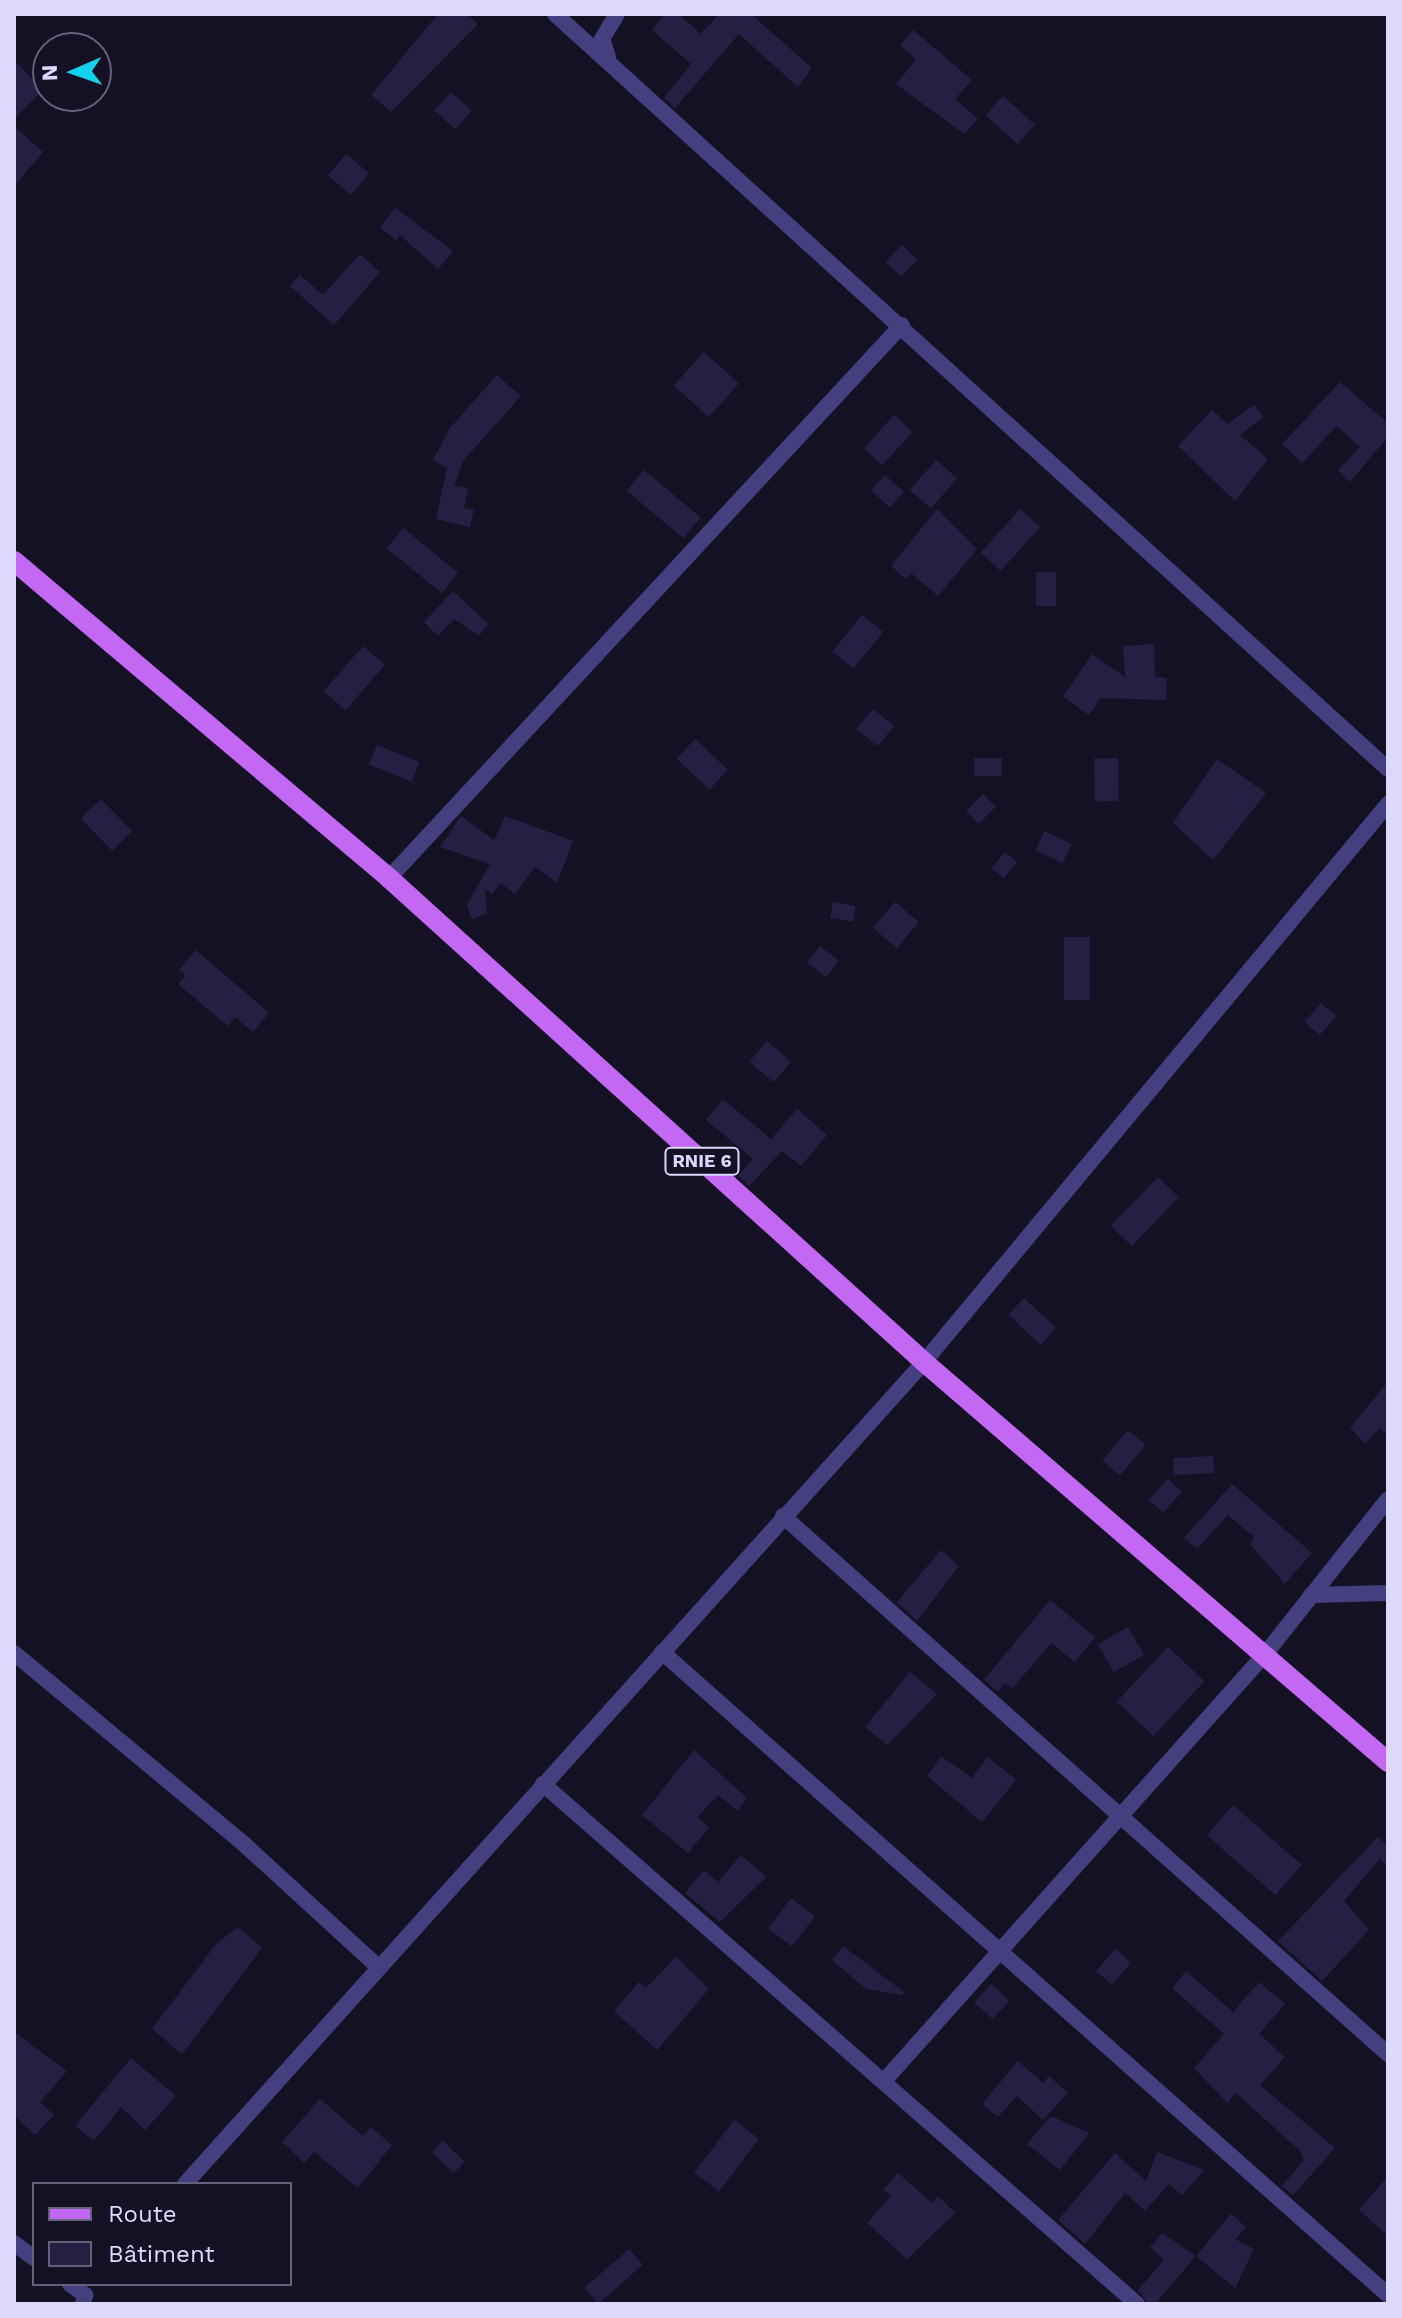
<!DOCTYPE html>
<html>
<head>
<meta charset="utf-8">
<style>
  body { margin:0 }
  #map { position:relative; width:1402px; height:2318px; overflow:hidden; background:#151125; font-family:"Work Sans",sans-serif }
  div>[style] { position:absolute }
  .building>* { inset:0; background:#271e44; transform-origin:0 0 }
  .street>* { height:16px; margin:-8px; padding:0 8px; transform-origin:8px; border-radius:8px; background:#444080 }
  .primary>* { height:20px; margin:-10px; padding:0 10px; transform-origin:10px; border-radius:10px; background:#c268f3 }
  span { translate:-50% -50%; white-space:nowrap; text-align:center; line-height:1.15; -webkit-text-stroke:7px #151125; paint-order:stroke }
  .shield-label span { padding:2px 6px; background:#151125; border:2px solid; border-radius:6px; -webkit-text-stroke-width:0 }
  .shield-label { font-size:18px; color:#ddd8fc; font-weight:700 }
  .frame { position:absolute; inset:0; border:16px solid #ddd8fc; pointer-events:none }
  .legend { position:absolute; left:32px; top:2182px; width:260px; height:104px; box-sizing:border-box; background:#151125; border:2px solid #65617b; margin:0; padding:10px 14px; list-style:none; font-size:24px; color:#ddd8fc }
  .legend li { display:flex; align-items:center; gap:16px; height:40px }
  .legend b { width:40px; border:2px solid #65617b }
  .north { position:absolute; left:32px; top:32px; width:80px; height:80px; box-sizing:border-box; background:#151125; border:2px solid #65617b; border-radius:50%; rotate:268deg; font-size:22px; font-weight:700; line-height:32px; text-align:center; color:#ddd8fc }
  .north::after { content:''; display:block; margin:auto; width:28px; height:36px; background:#14d1ec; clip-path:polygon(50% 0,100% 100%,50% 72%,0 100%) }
</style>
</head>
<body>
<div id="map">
  <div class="building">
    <i style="clip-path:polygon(438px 14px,467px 14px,478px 24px,391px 112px,371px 95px)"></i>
    <i style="clip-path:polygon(665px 14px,678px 14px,701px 34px,719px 14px,751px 14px,812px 68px,798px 87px,739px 34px,675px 108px,664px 98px,691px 64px,652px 30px)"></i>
    <i style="clip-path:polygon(913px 30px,972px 80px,955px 99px,978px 119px,964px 134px,896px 84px,916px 60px,900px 45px)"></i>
    <i style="clip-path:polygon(14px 60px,43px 90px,14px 119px)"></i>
    <i style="left:451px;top:92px;width:28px;height:25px;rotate:42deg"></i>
    <i style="left:1003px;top:96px;width:43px;height:26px;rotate:42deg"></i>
    <i style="clip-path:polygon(14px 126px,43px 152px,14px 186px)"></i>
    <i style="left:346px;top:154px;width:30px;height:28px;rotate:40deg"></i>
    <i style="clip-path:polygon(395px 208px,453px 251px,438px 269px,400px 235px,396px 240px,380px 228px)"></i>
    <i style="left:902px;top:245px;width:21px;height:24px;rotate:43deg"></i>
    <i style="clip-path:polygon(360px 254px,380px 272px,334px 325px,290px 286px,300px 275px,323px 295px)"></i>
    <i style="left:704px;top:352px;width:47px;height:45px;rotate:42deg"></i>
    <i style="clip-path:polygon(497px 375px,521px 396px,463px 461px,454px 486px,468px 488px,464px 508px,474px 510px,470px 527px,436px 519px,447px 468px,433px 460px,450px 428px)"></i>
    <i style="clip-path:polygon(1340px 382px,1388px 423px,1388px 437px,1350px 482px,1338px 470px,1360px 447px,1337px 426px,1302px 463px,1282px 444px)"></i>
    <i style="clip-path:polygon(1254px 405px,1263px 417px,1240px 435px,1268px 459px,1235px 501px,1178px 446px,1212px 410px,1228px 424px)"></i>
    <i style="left:894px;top:415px;width:25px;height:45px;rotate:42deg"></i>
    <i style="left:936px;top:460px;width:28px;height:40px;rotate:41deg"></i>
    <i style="left:644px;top:470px;width:74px;height:27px;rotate:40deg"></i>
    <i style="left:885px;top:475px;width:25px;height:21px;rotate:42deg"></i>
    <i style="clip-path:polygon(937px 509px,977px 549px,938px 596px,911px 573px,906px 579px,891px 566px)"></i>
    <i style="left:1020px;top:509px;width:27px;height:59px;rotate:42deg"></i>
    <i style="left:403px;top:528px;width:71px;height:26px;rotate:39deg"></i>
    <i style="left:1036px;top:572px;width:20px;height:34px"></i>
    <i style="clip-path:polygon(453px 591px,488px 624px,479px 636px,454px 619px,438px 636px,424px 622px)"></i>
    <i style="left:862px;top:615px;width:27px;height:47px;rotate:39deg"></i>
    <i style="clip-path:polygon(1154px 644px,1155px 677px,1167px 678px,1166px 700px,1100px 698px,1089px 715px,1063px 697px,1092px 654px,1125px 677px,1123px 646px)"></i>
    <i style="left:363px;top:646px;width:29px;height:60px;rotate:41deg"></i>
    <i style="left:873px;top:709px;width:27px;height:26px;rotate:39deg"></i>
    <i style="left:695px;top:739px;width:45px;height:27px;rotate:43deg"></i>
    <i style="left:377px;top:745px;width:46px;height:21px;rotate:22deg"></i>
    <i style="left:974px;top:758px;width:28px;height:18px"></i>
    <i style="left:1118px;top:758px;width:43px;height:24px;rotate:89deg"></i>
    <i style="clip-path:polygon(1217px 759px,1266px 793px,1213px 860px,1173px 823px)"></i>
    <i style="left:983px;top:794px;width:18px;height:24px;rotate:45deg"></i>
    <i style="left:101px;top:799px;width:45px;height:28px;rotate:46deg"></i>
    <i style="clip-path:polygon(461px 816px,494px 840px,505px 816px,573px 841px,557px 883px,535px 867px,515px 894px,501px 883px,492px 894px,485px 889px,487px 914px,472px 919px,467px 905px,490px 864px,440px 847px)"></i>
    <i style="left:1045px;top:831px;width:30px;height:21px;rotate:27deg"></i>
    <i style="left:1005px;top:852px;width:16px;height:21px;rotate:40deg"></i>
    <i style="left:833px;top:902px;width:23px;height:16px;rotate:10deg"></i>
    <i style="left:895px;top:902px;width:31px;height:34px;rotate:40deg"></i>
    <i style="left:1064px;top:937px;width:26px;height:63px"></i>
    <i style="left:820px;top:946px;width:24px;height:21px;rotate:38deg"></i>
    <i style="clip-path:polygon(196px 950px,269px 1013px,253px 1032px,235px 1017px,228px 1026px,178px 984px,186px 976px,179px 970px)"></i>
    <i style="left:1321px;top:1003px;width:20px;height:25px;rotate:41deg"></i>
    <i style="left:767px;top:1041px;width:32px;height:27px;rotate:41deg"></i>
    <i style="clip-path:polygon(723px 1099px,771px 1139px,797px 1109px,827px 1135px,801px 1166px,782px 1151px,749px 1186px,738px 1176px,753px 1159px,706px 1120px)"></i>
    <i style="left:1158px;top:1177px;width:29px;height:68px;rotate:44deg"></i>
    <i style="left:1024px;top:1298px;width:44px;height:23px;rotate:43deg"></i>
    <i style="clip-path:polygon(1388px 1382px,1388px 1436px,1380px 1428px,1365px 1443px,1350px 1428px)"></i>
    <i style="left:1128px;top:1430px;width:23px;height:40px;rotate:40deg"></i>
    <i style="left:1213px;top:1456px;width:17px;height:40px;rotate:87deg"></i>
    <i style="left:1168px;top:1479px;width:19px;height:28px;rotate:43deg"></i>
    <i style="clip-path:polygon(1232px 1484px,1312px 1553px,1285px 1584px,1250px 1544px,1255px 1538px,1228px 1515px,1197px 1549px,1184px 1538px)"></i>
    <i style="clip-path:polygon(941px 1550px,959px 1566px,917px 1621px,897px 1602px)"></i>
    <i style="clip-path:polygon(1050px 1600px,1095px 1637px,1075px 1662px,1051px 1643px,1012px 1689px,1005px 1683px,998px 1692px,984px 1680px)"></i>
    <i style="left:1128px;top:1627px;width:32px;height:35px;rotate:60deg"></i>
    <i style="left:1168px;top:1647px;width:50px;height:75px;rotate:43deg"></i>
    <i style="clip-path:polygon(910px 1672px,937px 1694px,887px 1745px,865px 1727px)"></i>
    <i style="clip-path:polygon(694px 1750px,747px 1798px,738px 1811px,718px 1795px,697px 1817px,709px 1827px,688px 1853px,642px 1815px)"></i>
    <i style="clip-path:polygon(941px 1756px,972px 1778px,988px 1757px,1016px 1780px,982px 1822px,927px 1776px)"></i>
    <i style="left:1233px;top:1805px;width:91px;height:40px;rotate:41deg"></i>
    <i style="clip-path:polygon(1378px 1837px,1388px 1846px,1388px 1866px,1380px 1859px,1344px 1901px,1369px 1930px,1322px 1981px,1278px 1941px)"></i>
    <i style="clip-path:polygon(741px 1855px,766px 1877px,720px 1922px,685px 1893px,704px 1870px,718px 1882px)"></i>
    <i style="left:791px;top:1898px;width:30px;height:38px;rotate:37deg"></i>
    <i style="clip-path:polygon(238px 1927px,262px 1948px,182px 2054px,152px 2029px,216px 1944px)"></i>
    <i style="clip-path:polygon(843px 1946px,904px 1992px,902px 1995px,866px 1989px,832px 1960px)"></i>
    <i style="left:1115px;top:1949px;width:21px;height:29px;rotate:41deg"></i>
    <i style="clip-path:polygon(676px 1957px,709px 1989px,657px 2050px,614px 2011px,639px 1982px,646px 1988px)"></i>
    <i style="clip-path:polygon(1186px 1971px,1233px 2012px,1259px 1982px,1285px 2004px,1259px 2034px,1285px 2057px,1260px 2085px,1335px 2148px,1293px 2195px,1282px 2186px,1304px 2160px,1299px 2150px,1236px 2093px,1227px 2103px,1194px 2068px,1224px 2034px,1172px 1988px)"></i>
    <i style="left:991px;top:1984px;width:25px;height:25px;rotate:42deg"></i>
    <i style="clip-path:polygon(14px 2032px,67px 2071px,40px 2102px,54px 2115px,35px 2135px,14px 2115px)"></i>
    <i style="clip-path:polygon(131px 2058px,176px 2096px,145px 2130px,121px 2107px,94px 2141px,75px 2126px)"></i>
    <i style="clip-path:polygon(1018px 2061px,1043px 2083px,1049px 2076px,1068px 2093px,1043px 2120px,1017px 2096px,998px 2117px,982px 2104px)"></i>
    <i style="clip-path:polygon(320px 2099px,363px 2136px,371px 2127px,392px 2145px,358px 2188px,314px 2152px,304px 2163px,282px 2142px)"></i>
    <i style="clip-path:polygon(1051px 2116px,1089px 2133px,1060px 2170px,1027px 2144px)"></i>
    <i style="left:734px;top:2120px;width:31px;height:66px;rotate:37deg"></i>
    <i style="left:443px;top:2141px;width:30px;height:16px;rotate:44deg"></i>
    <i style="clip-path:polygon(1157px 2152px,1204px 2170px,1182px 2195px,1169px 2184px,1145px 2211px,1125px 2193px,1085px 2244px,1058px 2220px,1115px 2153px,1146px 2181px)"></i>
    <i style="clip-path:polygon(898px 2173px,932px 2203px,938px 2196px,955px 2213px,907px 2259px,867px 2223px,891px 2196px,883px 2190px)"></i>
    <i style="clip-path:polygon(1388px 2176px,1388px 2236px,1359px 2210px)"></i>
    <i style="clip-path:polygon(1231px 2214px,1246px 2227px,1235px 2239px,1254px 2249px,1235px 2288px,1196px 2256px,1155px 2304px,1148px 2304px,1138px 2290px,1164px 2260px,1150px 2247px,1162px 2233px,1196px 2256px)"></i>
    <i style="left:629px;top:2249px;width:21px;height:59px;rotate:49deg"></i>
  </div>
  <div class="street">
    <i style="left:555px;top:14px;width:1124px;rotate:42.19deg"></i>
    <i style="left:608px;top:57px;width:19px;rotate:-108deg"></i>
    <i style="left:602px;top:39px;width:29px;rotate:-59deg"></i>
    <i style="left:389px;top:878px;width:754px;rotate:-47.15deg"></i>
    <i style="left:783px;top:1516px;width:810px;rotate:41.65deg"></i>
    <i style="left:1311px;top:1595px;width:77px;rotate:-1.5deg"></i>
    <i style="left:662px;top:1652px;width:970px;rotate:41.53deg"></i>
    <i style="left:14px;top:1653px;width:300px;rotate:39.7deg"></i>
    <i style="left:245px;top:1845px;width:182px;rotate:42.5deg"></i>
    <i style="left:543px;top:1784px;width:789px;rotate:41.2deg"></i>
    <i style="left:884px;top:2081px;width:574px;rotate:-48.25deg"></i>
    <i style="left:1266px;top:1653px;width:196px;rotate:-51.6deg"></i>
    <i style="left:185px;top:2184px;width:1105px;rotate:-48.04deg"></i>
    <i style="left:924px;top:1362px;width:726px;rotate:-50.26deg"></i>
    <i style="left:14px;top:2243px;width:25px;rotate:37deg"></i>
    <i style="left:70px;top:2284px;width:19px;rotate:36deg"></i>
    <i style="left:85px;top:2295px;width:9px;rotate:103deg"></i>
  </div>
  <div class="primary">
    <i style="left:14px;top:561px;width:491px;rotate:40.2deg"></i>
    <i style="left:389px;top:878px;width:721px;rotate:42.13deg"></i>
    <i style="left:924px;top:1362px;width:613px;rotate:40.76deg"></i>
  </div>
  <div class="shield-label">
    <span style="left:702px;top:1161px">RNIE 6</span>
  </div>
  <div class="frame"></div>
  <ul class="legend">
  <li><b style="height:10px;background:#c268f3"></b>Route</li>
  <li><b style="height:22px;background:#271e44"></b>Bâtiment</li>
  </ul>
  <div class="north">N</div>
</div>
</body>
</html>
